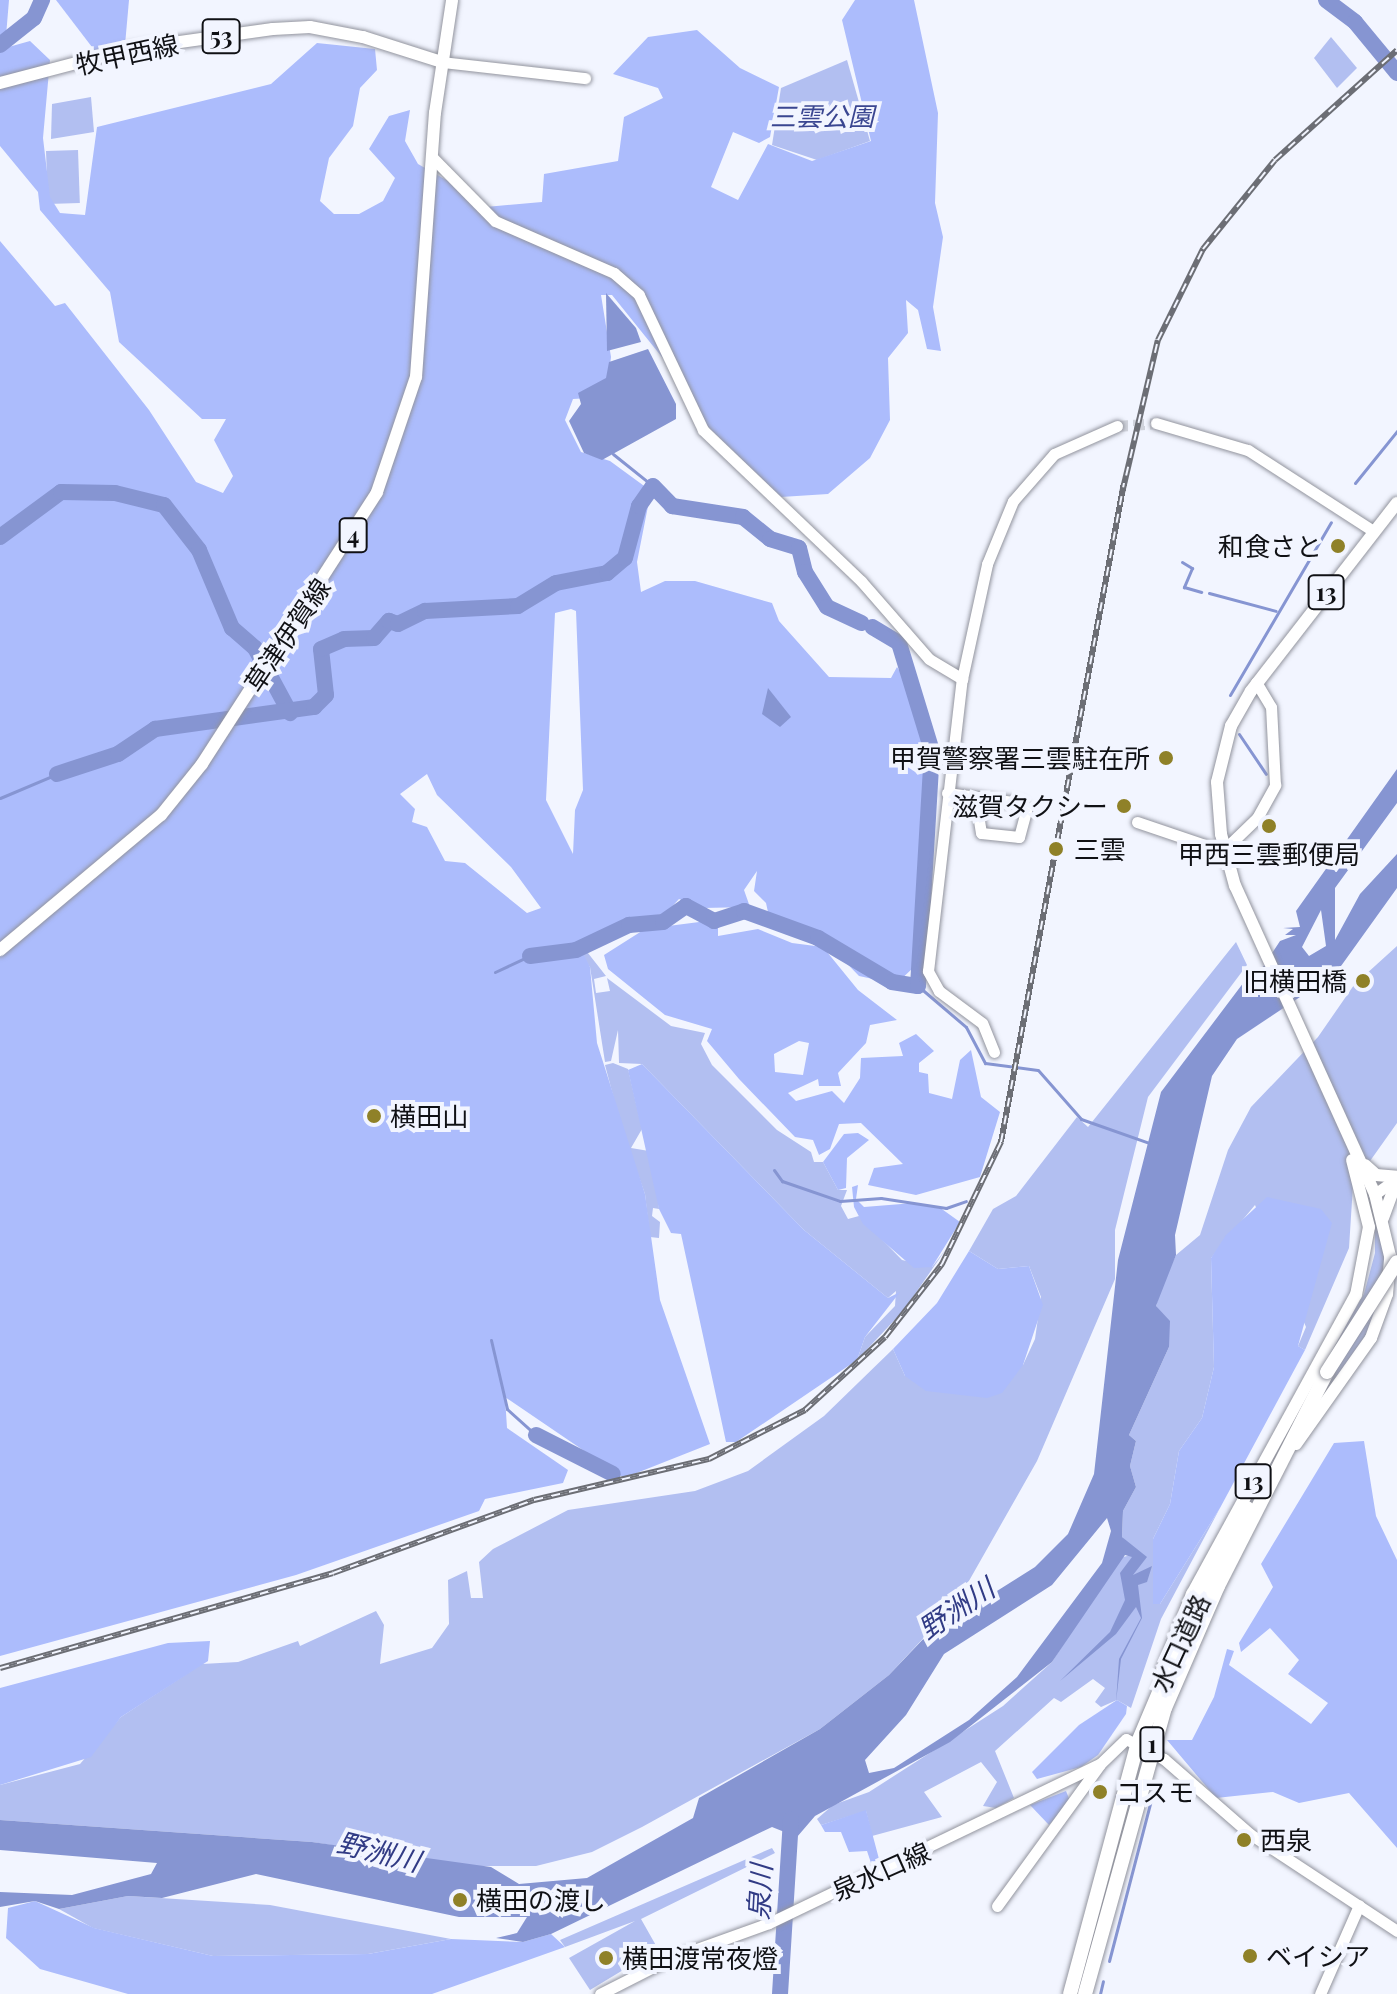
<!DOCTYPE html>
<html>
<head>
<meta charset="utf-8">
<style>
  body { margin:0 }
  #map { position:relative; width:1397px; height:1994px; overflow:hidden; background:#f2f5ff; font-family:"Playfair Display","Noto Sans JP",serif }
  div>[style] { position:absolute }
  .green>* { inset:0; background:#b2bff1; transform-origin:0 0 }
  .forest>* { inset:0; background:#acbcfc }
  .water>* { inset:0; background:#8695d2 }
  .stream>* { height:3px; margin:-1.5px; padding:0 1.5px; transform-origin:1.5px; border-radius:1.5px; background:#8695d2 }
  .river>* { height:16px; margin:-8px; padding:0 8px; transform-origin:8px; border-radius:8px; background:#8695d2 }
  .secondary-tunnel>* { height:11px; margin-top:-5.5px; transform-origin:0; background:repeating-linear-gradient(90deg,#d0d3dc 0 11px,transparent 0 16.5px) }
  .roads { filter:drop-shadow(0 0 2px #92949e) drop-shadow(0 0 2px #92949e) }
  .secondary>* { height:11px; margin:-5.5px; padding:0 5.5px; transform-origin:5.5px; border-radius:5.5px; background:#fff }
  .primary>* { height:12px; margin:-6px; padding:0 6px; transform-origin:6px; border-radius:6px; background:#fff }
  .highway>* { height:14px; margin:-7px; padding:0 7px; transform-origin:7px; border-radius:7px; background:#fff }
  .rail>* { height:6px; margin-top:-3px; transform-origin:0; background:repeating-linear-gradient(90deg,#f2f5ff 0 9px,#6c6e75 0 18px); box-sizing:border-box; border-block:2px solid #6c6e75 }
  .bridges { filter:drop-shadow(0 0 2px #92949e) drop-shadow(0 0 2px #92949e) }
  .highway-bridge>* { height:14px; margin:-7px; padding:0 7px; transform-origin:7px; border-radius:7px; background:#fff }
  .dots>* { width:22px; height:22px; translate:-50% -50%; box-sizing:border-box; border:4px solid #f2f5ff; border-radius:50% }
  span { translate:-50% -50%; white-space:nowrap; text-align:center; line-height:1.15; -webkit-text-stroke:8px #f2f5ff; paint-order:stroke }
  .shield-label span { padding:2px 6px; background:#f2f5ff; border:2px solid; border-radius:6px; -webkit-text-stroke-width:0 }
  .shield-label { font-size:24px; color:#101115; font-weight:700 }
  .street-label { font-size:26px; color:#101115 }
  .park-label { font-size:26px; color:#3a4691; font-style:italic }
  .poi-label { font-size:26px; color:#101115 }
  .right { translate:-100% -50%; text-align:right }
  .left { translate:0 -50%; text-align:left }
  .water-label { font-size:28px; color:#313b85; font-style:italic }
</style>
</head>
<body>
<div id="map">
  <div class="green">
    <i style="clip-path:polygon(1331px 37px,1357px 68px,1337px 88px,1314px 58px)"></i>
    <i style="clip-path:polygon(847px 60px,870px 141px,817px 160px,772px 145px,781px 88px)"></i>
    <i style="clip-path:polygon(91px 97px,94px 132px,51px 139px,52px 104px)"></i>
    <i style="left:78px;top:150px;width:53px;height:32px;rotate:88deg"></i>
    <i style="clip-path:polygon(585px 940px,584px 948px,606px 976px,594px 979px,596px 993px,610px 991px,607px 978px,671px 1026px,705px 1033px,701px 1044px,712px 1065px,777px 1130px,811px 1152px,814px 1162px,823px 1162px,838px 1190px,847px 1190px,841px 1206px,848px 1219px,859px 1216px,902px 1260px,932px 1267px,946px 1249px,904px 1310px,857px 1360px,865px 1337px,895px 1306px,896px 1291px,888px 1298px,804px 1230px,642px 1064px,619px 1063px,618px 1030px,611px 1061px,605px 1062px,590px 967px,578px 952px,578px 943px)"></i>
    <i style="clip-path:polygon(1236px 942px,1247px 965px,1148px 1097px,1115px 1230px,1115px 1279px,1037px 1461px,957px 1602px,889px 1675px,820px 1729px,642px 1827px,592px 1852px,536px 1866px,466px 1866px,312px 1842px,0 1820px,0 1785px,80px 1764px,121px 1717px,202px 1664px,238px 1662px,298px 1641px,300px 1646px,376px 1611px,384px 1625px,380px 1664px,432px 1648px,449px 1624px,448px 1580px,467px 1571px,471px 1598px,483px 1598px,479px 1562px,493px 1549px,568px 1510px,695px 1491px,748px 1471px,824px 1416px,893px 1349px,905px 1376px,1023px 1365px,1035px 1339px,1041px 1297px,1029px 1266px,998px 1269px,969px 1251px,993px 1209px,1016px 1196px,1077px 1117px,1088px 1127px)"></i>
    <i style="clip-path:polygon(1397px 946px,1397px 1123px,1353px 1185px,1349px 1248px,1305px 1350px,1298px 1346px,1306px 1327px,1255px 1205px,1211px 1258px,1214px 1367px,1202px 1418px,1179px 1451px,1170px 1504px,1153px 1539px,1153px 1604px,1160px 1604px,1220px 1508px,1161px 1619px,1131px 1708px,1117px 1700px,1101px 1707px,1095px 1702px,1105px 1688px,1093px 1679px,1061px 1702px,1054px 1698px,995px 1751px,1014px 1798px,996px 1808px,983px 1806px,997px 1782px,981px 1762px,924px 1792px,942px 1817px,872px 1836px,866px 1811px,821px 1825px,817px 1819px,833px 1805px,869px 1792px,1003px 1706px,1052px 1662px,1119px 1558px,1135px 1554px,1122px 1537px,1123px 1511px,1136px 1487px,1130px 1466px,1136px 1441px,1129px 1435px,1169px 1347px,1156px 1306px,1162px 1285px,1176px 1255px,1200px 1235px,1228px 1150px,1251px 1107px,1318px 1037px,1354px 985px)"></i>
    <i style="clip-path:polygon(613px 1063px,628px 1069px,642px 1129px,631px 1148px,649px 1151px,656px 1176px,659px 1209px,653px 1208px,652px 1216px,660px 1222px,659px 1238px,650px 1237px,645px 1194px,622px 1129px,605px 1065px)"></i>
    <i style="clip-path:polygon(1375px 1218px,1388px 1259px,1374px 1326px,1296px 1441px,1322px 1366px,1364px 1294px,1375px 1253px)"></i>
    <i style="clip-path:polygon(772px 1848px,775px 1853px,641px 1919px,658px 1949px,590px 1990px,569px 1958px,635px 1921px,565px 1947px,560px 1940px)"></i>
    <i style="clip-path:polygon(128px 1896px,270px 1905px,451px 1939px,368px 1954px,213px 1956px,93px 1928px,59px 1909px)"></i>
  </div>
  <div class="forest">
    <i style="clip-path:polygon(evenodd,0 0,9px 0,5px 48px,30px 41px,50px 60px,43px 138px,50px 197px,60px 213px,85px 215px,97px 127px,271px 84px,317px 43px,375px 49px,377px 70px,360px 88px,353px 126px,329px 158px,320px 201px,334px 214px,359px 214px,383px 201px,395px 178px,369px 149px,389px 116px,410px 110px,405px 141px,418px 164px,448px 181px,475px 208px,542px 202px,544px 174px,618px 161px,624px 117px,663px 98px,658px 88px,613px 74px,648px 37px,697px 30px,740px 68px,779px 87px,770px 137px,759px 143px,733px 132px,711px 187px,738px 200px,768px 144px,812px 161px,871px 141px,842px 20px,855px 0,914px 0,938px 113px,935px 203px,943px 237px,933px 307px,941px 351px,927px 349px,918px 310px,906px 300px,908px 333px,888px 358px,890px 420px,870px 458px,828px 494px,781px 497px,705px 424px,690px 392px,612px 295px,601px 295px,611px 357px,606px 397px,573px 399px,565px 420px,581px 452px,610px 461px,651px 491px,637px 562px,641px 592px,665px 581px,695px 581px,772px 603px,779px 621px,829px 677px,891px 678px,897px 667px,920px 701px,933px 750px,914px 967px,896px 984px,859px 976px,830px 946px,771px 926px,766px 903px,754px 891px,757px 871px,744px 890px,750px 907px,703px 908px,679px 899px,667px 912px,578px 943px,590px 967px,597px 1043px,645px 1194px,660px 1300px,710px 1444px,624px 1478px,505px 1397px,507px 1428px,568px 1470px,563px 1483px,485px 1499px,479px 1511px,296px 1575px,0 1656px,0 241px,55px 306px,65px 303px,149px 410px,196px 482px,223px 493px,233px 476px,214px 440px,226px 419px,202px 419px,119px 342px,110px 292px,40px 210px,38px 192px,0 146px,0 0,571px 609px,576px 611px,583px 790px,575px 810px,573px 854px,546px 800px,555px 613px,571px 609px,0 0,427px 774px,437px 795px,511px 867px,541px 908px,527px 913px,465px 863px,445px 861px,427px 827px,412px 822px,415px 809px,400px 794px,427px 774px)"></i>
    <i style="clip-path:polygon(56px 0,129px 0,125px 45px,95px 51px)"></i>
    <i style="clip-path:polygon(evenodd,707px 921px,718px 928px,718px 936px,758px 929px,792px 943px,823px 947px,858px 990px,897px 1020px,870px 1025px,866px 1043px,838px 1073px,841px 1086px,819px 1086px,818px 1079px,788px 1093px,796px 1101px,832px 1091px,844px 1103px,860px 1078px,861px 1058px,903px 1056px,899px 1043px,916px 1034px,934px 1051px,919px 1063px,919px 1072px,928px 1074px,929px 1093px,952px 1099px,960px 1060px,971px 1050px,981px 1097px,1000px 1112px,980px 1177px,916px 1195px,868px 1185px,874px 1168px,903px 1164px,861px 1123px,839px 1124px,830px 1149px,819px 1155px,813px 1140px,795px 1137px,739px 1079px,707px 1041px,712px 1029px,665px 1015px,608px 969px,604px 955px,645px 929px,707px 921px,799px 1041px,809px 1043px,803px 1075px,775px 1072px,774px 1054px,799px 1041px)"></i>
    <i style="clip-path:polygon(642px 1064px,804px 1230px,888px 1298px,900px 1292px,865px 1337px,857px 1360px,736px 1442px,726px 1442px,681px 1234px,671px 1233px,659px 1209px,628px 1070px)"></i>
    <i style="clip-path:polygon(858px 1133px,869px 1140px,847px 1158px,846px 1188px,838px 1190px,823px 1162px,844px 1134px)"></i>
    <i style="clip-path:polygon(858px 1185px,856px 1199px,864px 1207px,914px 1203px,939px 1207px,960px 1222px,932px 1267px,914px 1268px,863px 1224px,854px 1207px,852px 1187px)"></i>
    <i style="clip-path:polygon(1267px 1197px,1321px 1209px,1332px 1223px,1298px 1346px,1305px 1350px,1220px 1508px,1160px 1604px,1153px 1604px,1153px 1539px,1170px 1504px,1179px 1451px,1202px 1418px,1214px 1367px,1211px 1258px,1226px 1235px)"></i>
    <i style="clip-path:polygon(969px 1251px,998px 1269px,1029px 1266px,1043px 1305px,1023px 1365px,1002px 1393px,987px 1398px,926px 1391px,905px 1376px,893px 1349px,937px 1303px)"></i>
    <i style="clip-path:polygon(1364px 1441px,1376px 1516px,1397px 1560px,1397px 1848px,1349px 1793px,1299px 1803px,1273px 1792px,1216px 1798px,1167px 1740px,1192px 1740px,1214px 1697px,1227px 1649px,1234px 1651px,1229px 1665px,1311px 1724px,1328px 1703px,1288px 1674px,1299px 1660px,1270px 1628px,1241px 1652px,1239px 1643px,1273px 1587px,1261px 1564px,1334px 1443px)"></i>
    <i style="clip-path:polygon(210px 1641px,208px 1661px,121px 1717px,91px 1757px,0 1785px,0 1688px,168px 1643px)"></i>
    <i style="clip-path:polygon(1117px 1700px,1127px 1706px,1126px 1714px,1098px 1755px,1081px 1767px,1037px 1779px,1032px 1772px,1079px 1725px)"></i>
    <i style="clip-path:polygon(1066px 1791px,1070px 1801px,1049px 1825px,1030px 1805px)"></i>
    <i style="clip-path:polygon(866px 1810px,879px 1859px,871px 1863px,867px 1851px,849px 1852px,841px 1832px,825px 1832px,821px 1825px)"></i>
    <i style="clip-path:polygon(35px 1901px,94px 1928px,213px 1956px,368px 1954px,451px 1939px,523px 1942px,551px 1934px,565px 1947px,432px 1994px,128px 1994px,40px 1969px,6px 1938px,8px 1908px)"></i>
  </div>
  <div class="water">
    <i style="clip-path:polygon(606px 293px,636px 328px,641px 342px,607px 351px)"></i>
    <i style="clip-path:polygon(648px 349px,676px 404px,676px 419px,602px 460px,584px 453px,569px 421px,581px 404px,578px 393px,606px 378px,609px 362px)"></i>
    <i style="clip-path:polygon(768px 688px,791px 717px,780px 727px,762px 714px)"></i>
    <i style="clip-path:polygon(evenodd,1397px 769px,1397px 803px,1335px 888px,1335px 940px,1360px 894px,1397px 854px,1397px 888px,1336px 973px,1237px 1039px,1212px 1076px,1175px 1235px,1176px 1255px,1156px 1306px,1170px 1321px,1169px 1347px,1129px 1435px,1136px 1441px,1130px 1466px,1136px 1487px,1123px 1511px,1122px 1537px,1147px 1557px,1133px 1575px,1152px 1566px,1147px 1582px,1138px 1585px,1142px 1618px,1121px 1659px,1116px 1702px,1119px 1659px,1141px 1618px,1136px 1607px,1116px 1634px,1060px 1681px,1110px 1632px,1125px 1600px,1120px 1573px,1132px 1557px,1125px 1555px,1052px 1662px,950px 1742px,815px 1816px,797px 1837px,772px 1827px,551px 1934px,523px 1942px,496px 1938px,517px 1933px,527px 1917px,459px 1917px,256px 1874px,162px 1898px,128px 1896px,59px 1909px,35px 1901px,0 1907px,0 1892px,72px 1895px,151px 1874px,157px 1863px,0 1850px,0 1820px,312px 1842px,491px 1867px,519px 1884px,587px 1878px,693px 1818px,699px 1798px,820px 1729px,889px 1675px,927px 1635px,1035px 1567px,1068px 1534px,1094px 1474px,1118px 1260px,1161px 1092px,1250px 974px,1261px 970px,1280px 941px,1296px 935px,1285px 935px,1293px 929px,1283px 928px,1300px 927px,1296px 911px,1397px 769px,1321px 910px,1326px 946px,1309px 956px,1302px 947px,1321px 910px,1397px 769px,1280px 965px,1287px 975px,1276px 991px,1253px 988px,1270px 967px,1280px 965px,1397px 769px,1107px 1518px,1111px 1531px,1102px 1563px,1017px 1677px,969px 1720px,894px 1768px,869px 1773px,865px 1760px,906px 1715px,944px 1654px,1052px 1585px,1107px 1518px)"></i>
  </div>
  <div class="stream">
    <i style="left:613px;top:454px;width:51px;rotate:38.7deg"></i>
    <i style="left:1355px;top:483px;width:67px;rotate:-51.1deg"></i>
    <i style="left:1182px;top:562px;width:12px;rotate:31deg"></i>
    <i style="left:1192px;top:568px;width:21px;rotate:113deg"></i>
    <i style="left:1184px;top:587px;width:18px;rotate:16deg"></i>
    <i style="left:1209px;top:593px;width:69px;rotate:15deg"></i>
    <i style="left:1230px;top:695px;width:200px;rotate:-59.7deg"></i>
    <i style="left:1239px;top:734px;width:48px;rotate:56deg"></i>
    <i style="left:0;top:798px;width:62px;rotate:-22.8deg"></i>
    <i style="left:495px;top:972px;width:38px;rotate:-25deg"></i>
    <i style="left:918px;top:986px;width:63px;rotate:40.5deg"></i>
    <i style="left:966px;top:1027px;width:41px;rotate:62.2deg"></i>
    <i style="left:985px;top:1063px;width:53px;rotate:7.5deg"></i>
    <i style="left:1038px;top:1070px;width:65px;rotate:48.7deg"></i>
    <i style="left:1081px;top:1119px;width:72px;rotate:19.4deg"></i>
    <i style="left:774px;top:1170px;width:14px;rotate:54deg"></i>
    <i style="left:782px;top:1181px;width:61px;rotate:19deg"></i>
    <i style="left:840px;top:1201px;width:41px;rotate:-4.2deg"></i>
    <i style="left:881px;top:1198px;width:66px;rotate:8.7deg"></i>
    <i style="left:946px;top:1208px;width:21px;rotate:-19deg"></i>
    <i style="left:491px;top:1340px;width:71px;rotate:76.9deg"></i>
    <i style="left:507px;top:1409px;width:39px;rotate:42deg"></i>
    <i style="left:1109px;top:1961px;width:186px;rotate:-75.4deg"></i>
    <i style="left:1100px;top:1994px;width:13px;rotate:-77deg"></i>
  </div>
  <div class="river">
    <i style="left:1326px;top:0;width:36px;rotate:37deg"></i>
    <i style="left:1355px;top:22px;width:66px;rotate:50.5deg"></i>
    <i style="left:0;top:45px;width:43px;rotate:-38.5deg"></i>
    <i style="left:34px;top:18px;width:20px;rotate:-66deg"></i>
    <i style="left:0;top:537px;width:76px;rotate:-36.4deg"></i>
    <i style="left:61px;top:492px;width:54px;rotate:1.1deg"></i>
    <i style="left:115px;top:493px;width:50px;rotate:13.8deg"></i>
    <i style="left:164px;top:505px;width:57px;rotate:52.1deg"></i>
    <i style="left:199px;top:550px;width:85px;rotate:67.1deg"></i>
    <i style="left:232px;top:628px;width:30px;rotate:41deg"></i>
    <i style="left:255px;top:648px;width:74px;rotate:61.7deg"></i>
    <i style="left:57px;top:774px;width:64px;rotate:-18.2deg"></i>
    <i style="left:118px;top:754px;width:45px;rotate:-34deg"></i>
    <i style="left:155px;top:729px;width:161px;rotate:-7.9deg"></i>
    <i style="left:314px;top:707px;width:17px;rotate:-45deg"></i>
    <i style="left:326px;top:695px;width:46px;rotate:-96.2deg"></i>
    <i style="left:321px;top:649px;width:25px;rotate:-23deg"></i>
    <i style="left:344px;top:639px;width:30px;rotate:-2deg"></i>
    <i style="left:374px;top:638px;width:23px;rotate:-49deg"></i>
    <i style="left:389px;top:621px;width:9px;rotate:18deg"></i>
    <i style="left:398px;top:624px;width:30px;rotate:-26deg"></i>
    <i style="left:425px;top:611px;width:93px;rotate:-3.1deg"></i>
    <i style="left:518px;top:606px;width:44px;rotate:-31.2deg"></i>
    <i style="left:556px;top:583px;width:52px;rotate:-11.1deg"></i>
    <i style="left:607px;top:573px;width:23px;rotate:-40deg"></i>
    <i style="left:625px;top:558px;width:54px;rotate:-74.9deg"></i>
    <i style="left:639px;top:506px;width:24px;rotate:-55deg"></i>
    <i style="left:653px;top:486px;width:28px;rotate:46deg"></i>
    <i style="left:672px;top:506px;width:72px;rotate:8.8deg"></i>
    <i style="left:743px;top:517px;width:35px;rotate:39deg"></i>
    <i style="left:770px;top:539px;width:30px;rotate:17deg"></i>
    <i style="left:799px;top:548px;width:25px;rotate:76deg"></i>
    <i style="left:805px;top:572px;width:41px;rotate:57.8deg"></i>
    <i style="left:827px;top:607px;width:38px;rotate:25deg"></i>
    <i style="left:530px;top:956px;width:46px;rotate:-7.4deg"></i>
    <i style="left:576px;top:950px;width:59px;rotate:-25.3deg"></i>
    <i style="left:629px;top:925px;width:34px;rotate:-5deg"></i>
    <i style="left:663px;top:922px;width:28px;rotate:-35deg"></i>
    <i style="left:686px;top:906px;width:32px;rotate:28deg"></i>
    <i style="left:714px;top:921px;width:32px;rotate:-18deg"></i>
    <i style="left:744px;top:911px;width:79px;rotate:20deg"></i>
    <i style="left:818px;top:938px;width:86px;rotate:30.7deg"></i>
    <i style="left:892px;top:982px;width:26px;rotate:9deg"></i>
    <i style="left:918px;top:986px;width:235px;rotate:-86.6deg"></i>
    <i style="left:932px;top:751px;width:113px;rotate:-107deg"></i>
    <i style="left:899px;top:643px;width:31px;rotate:-149deg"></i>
    <i style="left:536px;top:1435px;width:86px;rotate:26.9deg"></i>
    <i style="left:780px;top:1994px;width:175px;rotate:-86.4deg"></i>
  </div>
  <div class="secondary-tunnel">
    <i style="left:1117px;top:426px;width:39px;rotate:-4deg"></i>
  </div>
  <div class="roads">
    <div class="secondary">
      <i style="left:442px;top:62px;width:144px;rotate:6.4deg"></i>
      <i style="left:433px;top:158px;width:88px;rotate:45.5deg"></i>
      <i style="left:495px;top:221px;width:130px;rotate:23.6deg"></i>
      <i style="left:614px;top:273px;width:33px;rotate:41deg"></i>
      <i style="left:639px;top:295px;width:149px;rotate:64.6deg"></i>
      <i style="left:703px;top:430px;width:219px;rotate:43.7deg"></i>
      <i style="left:861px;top:581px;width:103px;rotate:48.9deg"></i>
      <i style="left:929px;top:659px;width:39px;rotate:31deg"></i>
      <i style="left:1156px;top:423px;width:96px;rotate:16.4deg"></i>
      <i style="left:1248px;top:450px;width:149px;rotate:32.9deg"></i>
      <i style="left:947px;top:793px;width:74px;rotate:7.8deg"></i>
      <i style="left:1020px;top:803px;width:10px;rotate:53deg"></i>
      <i style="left:1026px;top:811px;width:27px;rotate:105deg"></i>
      <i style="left:1019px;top:837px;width:38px;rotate:-174deg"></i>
      <i style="left:981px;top:833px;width:26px;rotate:-99deg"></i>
      <i style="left:977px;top:807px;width:13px;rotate:-135deg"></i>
      <i style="left:1137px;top:822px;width:81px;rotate:18.7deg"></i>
      <i style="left:1231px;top:843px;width:36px;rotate:-44deg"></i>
      <i style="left:1257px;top:818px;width:38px;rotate:-61deg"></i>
      <i style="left:1275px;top:785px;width:78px;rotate:-92.9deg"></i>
      <i style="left:1271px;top:707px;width:29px;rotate:-121deg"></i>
      <i style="left:994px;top:1052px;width:31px;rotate:-112deg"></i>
      <i style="left:982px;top:1023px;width:54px;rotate:-143.3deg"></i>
      <i style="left:939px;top:991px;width:23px;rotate:-119deg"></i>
      <i style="left:928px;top:971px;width:294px;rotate:-83.4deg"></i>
      <i style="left:962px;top:679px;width:118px;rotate:-77.7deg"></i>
      <i style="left:987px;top:564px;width:68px;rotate:-67.6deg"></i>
      <i style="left:1013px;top:501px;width:62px;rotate:-48.9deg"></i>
      <i style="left:1054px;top:454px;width:69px;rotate:-24deg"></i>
      <i style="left:1375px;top:1194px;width:27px;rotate:-36deg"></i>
      <i style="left:997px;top:1906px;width:175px;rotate:-54deg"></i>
      <i style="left:1100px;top:1764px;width:36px;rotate:-44deg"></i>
      <i style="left:1126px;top:1739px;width:43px;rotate:27.8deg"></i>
      <i style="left:1164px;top:1759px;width:114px;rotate:41.1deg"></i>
      <i style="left:1250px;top:1834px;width:176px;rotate:33.4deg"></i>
      <i style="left:600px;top:1994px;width:77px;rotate:-26.9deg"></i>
      <i style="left:669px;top:1959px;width:106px;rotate:-19.8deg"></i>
      <i style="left:769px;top:1923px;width:367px;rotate:-25.7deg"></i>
      <i style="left:1320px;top:1994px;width:97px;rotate:-66.3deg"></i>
    </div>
    <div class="primary">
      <i style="left:0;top:83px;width:134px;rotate:-14.7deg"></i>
      <i style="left:130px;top:49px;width:144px;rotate:-8deg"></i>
      <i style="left:273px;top:29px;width:37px;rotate:-3deg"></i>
      <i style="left:310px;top:27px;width:54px;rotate:10.7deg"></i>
      <i style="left:363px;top:37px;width:83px;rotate:17.6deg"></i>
      <i style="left:0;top:950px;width:210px;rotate:-40deg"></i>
      <i style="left:161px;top:815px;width:65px;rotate:-51.2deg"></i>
      <i style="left:202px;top:764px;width:323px;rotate:-57.2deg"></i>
      <i style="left:377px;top:492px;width:121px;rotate:-71.3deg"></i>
      <i style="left:416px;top:377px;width:265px;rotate:-85.9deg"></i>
      <i style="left:435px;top:113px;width:114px;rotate:-81.4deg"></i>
      <i style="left:1365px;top:1165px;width:15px;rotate:42deg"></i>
      <i style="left:1376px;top:1175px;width:21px;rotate:5deg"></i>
      <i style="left:1383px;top:1218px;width:40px;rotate:-69.8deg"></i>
      <i style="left:1296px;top:1444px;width:130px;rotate:-54.7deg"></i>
      <i style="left:1371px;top:1338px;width:47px;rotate:-70deg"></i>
      <i style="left:1387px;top:1294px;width:38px;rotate:-85deg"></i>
      <i style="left:1390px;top:1256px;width:64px;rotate:-103.6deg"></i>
      <i style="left:1375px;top:1194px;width:338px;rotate:-114.4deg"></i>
      <i style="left:1235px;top:886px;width:54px;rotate:-105.1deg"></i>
      <i style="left:1221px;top:834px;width:52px;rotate:-94.4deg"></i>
      <i style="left:1217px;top:782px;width:58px;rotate:-76deg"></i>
      <i style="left:1231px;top:726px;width:40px;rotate:-60.3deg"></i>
      <i style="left:1251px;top:691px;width:238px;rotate:-52.2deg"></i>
      <i style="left:1162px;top:1670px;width:82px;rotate:-68.5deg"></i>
      <i style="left:1192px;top:1594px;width:341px;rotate:-61.3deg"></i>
      <i style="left:1356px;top:1295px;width:69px;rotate:-79.2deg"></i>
      <i style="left:1369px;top:1227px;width:69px;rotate:-104.2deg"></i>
    </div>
    <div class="highway">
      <i style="left:1070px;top:1994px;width:261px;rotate:-74.9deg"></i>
      <i style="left:1138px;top:1742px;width:118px;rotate:-67.1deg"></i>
      <i style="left:1184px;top:1633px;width:140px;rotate:-62.9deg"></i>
      <i style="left:1085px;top:1994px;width:297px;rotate:-74.4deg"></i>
      <i style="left:1165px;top:1708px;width:133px;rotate:-66.5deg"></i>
      <i style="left:1218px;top:1586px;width:240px;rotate:-63deg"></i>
    </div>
  </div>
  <div class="rail">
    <i style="left:1122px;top:493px;width:157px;rotate:-76.8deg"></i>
    <i style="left:1158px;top:340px;width:102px;rotate:-63.7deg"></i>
    <i style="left:1203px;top:249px;width:114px;rotate:-51deg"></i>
    <i style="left:1275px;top:160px;width:164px;rotate:-42deg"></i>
    <i style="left:0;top:1668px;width:346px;rotate:-15.9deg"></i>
    <i style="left:333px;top:1573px;width:214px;rotate:-20deg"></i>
    <i style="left:534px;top:1500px;width:180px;rotate:-13.2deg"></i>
    <i style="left:709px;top:1459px;width:108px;rotate:-27deg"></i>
    <i style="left:805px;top:1410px;width:108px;rotate:-42.4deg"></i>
    <i style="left:885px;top:1337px;width:93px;rotate:-52deg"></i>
    <i style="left:942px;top:1264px;width:136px;rotate:-64.2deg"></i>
    <i style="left:1001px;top:1142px;width:670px;rotate:-79.43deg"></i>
  </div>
  <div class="bridges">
    <div class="highway-bridge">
      <i style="left:1327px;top:1372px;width:130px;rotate:-57.5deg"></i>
    </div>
  </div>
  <div class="dots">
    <i style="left:1338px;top:546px;background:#8f8128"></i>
    <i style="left:1166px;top:758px;background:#8f8128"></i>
    <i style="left:1124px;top:806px;background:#8f8128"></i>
    <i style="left:1269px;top:826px;background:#8f8128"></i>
    <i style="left:1056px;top:849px;background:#8f8128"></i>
    <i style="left:1363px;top:981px;background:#8f8128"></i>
    <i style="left:374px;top:1116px;background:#8f8128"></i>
    <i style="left:1100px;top:1792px;background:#8f8128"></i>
    <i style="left:1244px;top:1840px;background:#8f8128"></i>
    <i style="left:460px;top:1900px;background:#8f8128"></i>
    <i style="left:1250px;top:1956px;background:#8f8128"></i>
    <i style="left:606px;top:1958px;background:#8f8128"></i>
  </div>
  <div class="shield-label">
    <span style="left:221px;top:36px">53</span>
    <span style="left:353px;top:535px">4</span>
    <span style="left:1326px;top:592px">13</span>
    <span style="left:1253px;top:1481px">13</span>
    <span style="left:1152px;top:1744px">1</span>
  </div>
  <div class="street-label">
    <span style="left:127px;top:54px;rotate:-12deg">牧甲西線</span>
    <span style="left:287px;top:635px;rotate:-56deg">草津伊賀線</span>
    <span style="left:1180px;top:1643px;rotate:-65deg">水口道路</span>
    <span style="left:881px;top:1871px;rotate:-24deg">泉水口線</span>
  </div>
  <div class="park-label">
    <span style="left:822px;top:116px">三雲公園</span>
  </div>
  <div class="poi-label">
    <span class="right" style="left:1322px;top:546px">和食さと</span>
    <span class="right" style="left:1150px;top:758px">甲賀警察署三雲駐在所</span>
    <span class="right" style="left:1108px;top:806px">滋賀タクシー</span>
    <span class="left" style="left:1074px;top:849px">三雲</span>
    <span style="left:1269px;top:854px">甲西三雲郵便局</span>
    <span class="right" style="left:1347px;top:981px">旧横田橋</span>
    <span class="left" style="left:390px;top:1116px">横田山</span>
    <span class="left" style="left:1116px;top:1792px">コスモ</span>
    <span class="left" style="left:1260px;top:1840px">西泉</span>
    <span class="left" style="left:476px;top:1900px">横田の渡し</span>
    <span class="left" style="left:1266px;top:1956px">ベイシア</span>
    <span class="left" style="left:622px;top:1958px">横田渡常夜燈</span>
  </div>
  <div class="water-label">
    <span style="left:956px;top:1608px;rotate:-34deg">野洲川</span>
    <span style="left:379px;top:1851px;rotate:14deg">野洲川</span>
    <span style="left:759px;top:1892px;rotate:-87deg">泉川</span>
  </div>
</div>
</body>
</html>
